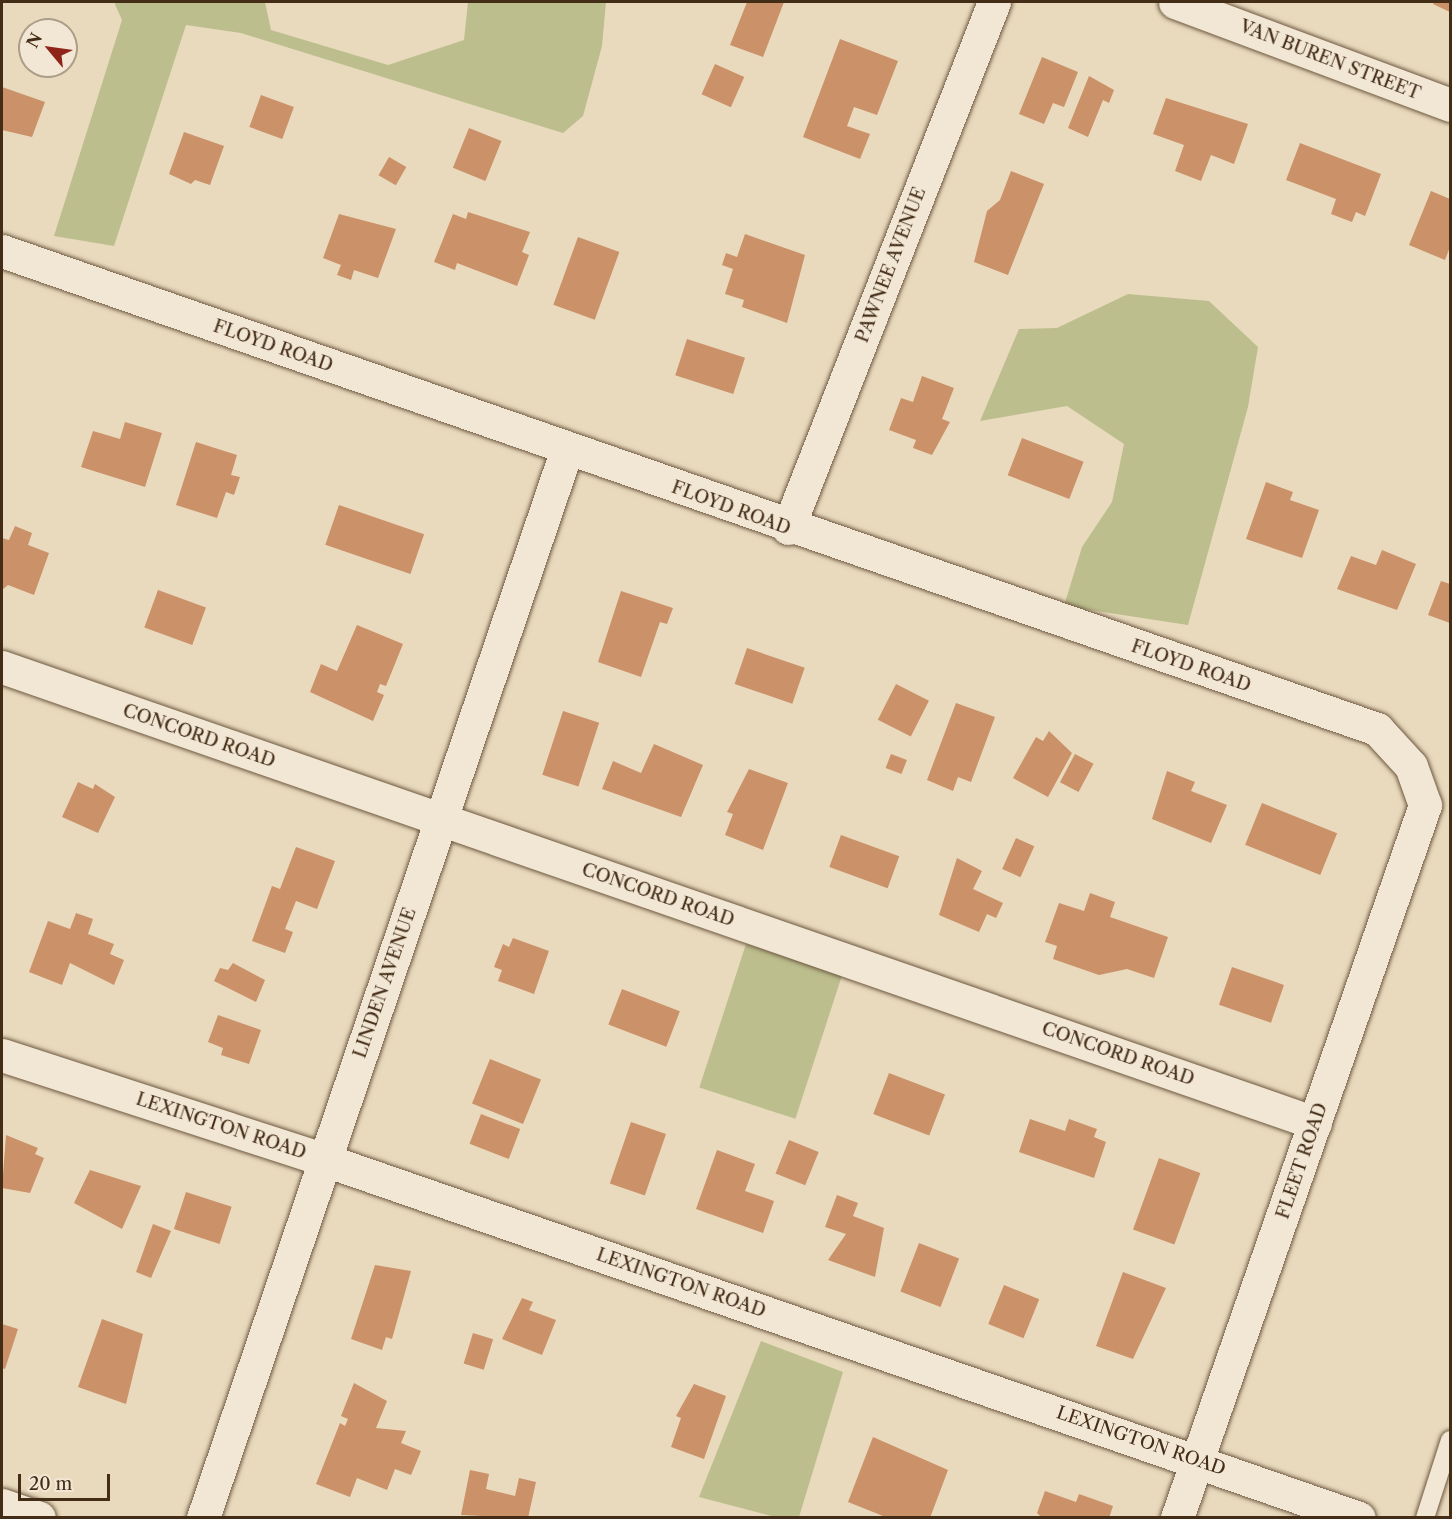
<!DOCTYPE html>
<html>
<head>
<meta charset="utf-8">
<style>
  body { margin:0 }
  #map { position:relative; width:1452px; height:1519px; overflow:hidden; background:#e9dabd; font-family:"Libre Caslon Text",serif }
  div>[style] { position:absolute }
  .green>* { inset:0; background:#bcbe8d; transform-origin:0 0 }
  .building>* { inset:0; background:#cb9169; transform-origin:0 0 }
  .roads { filter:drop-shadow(0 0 2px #6d5840) drop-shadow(0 0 2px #6d5840) }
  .lane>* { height:18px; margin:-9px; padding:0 9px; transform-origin:9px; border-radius:9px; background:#f1e7d4 }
  .street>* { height:33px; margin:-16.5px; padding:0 16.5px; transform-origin:16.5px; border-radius:16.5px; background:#f1e7d4 }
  span { translate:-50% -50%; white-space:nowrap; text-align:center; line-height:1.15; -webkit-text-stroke:6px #f1e7d4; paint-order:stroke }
  .street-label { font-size:18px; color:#442d17 }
  .frame { position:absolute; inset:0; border:3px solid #442d17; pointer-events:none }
  .north { position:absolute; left:18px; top:18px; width:60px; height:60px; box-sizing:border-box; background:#f1e7d4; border:2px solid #ac9d88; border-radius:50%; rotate:299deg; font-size:16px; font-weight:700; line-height:24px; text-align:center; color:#442d17 }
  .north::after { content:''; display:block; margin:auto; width:21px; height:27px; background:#8f2418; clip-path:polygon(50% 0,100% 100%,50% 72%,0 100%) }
  .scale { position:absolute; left:18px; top:1474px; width:92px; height:27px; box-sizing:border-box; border:3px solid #442d17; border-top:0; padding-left:8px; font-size:18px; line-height:21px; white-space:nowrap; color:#442d17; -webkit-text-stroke:4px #f1e7d4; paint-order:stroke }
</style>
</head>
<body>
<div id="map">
  <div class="green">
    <i style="clip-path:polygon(114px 2px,265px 2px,271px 30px,388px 65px,464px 40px,468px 2px,606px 2px,602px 46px,583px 116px,563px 133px,241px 33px,186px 25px,114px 246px,54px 236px,122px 20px)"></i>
    <i style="clip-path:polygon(1128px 294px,1209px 301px,1258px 347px,1248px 407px,1188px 625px,1064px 606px,1082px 547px,1112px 502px,1124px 444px,1067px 406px,980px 421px,1019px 329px,1057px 328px)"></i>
    <i style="left:746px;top:944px;width:101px;height:151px;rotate:18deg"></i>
    <i style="clip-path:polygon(761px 1341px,843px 1372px,799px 1517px,775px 1517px,699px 1497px)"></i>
  </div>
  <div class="building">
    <i style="clip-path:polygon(747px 2px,784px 2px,763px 57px,730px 45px)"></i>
    <i style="clip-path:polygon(1434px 2px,1450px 2px,1450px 12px,1433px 4px)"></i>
    <i style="clip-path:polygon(840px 39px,898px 61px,877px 115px,854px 107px,847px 126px,870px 134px,860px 159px,803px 137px)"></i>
    <i style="clip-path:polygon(1042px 57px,1078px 72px,1064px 107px,1053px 103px,1044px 124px,1019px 114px)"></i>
    <i style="left:715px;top:64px;width:32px;height:33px;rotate:24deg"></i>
    <i style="clip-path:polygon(1089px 76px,1114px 90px,1109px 103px,1103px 100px,1088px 137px,1068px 128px)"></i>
    <i style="clip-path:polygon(2px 87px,45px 102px,32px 137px,2px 130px)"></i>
    <i style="left:261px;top:95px;width:35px;height:34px;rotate:20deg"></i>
    <i style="clip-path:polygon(1166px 98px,1248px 124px,1234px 164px,1211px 155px,1201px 181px,1175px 171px,1184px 145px,1153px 134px)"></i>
    <i style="left:469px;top:128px;width:35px;height:43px;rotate:22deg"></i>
    <i style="clip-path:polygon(184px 132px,224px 146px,210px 185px,195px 180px,191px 184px,169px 174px)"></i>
    <i style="clip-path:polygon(1300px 143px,1381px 174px,1365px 216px,1356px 212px,1352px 222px,1331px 214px,1336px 199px,1286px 180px)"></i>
    <i style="left:389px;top:157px;width:20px;height:21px;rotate:30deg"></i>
    <i style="clip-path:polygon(1011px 171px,1044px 184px,1008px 275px,974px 262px,987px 211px,1000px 200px)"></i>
    <i style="clip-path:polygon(1431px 191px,1450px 199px,1450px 247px,1445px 260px,1409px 245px)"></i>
    <i style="clip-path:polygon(468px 212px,530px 232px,522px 252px,529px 255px,517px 286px,457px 263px,455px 270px,434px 262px,453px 214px,466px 219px)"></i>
    <i style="clip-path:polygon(339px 214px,396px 229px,378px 278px,354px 270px,351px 280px,337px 275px,341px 265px,323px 258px)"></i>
    <i style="clip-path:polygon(745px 234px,805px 255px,787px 323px,742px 307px,744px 300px,725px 294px,733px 269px,722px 265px,726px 253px,737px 257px)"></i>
    <i style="left:578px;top:237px;width:44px;height:72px;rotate:20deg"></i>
    <i style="left:687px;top:339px;width:61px;height:38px;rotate:18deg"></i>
    <i style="clip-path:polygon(922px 376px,954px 388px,942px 419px,950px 422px,932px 455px,913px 448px,916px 440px,889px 430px,901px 398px,913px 402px)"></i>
    <i style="clip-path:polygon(125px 422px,162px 433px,145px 487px,81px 467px,93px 431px,120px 439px)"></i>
    <i style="left:1022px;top:438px;width:66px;height:40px;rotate:21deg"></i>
    <i style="clip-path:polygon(196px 442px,237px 455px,231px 475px,240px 477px,234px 495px,226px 492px,217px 518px,176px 505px)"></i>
    <i style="clip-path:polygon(1266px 482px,1293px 492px,1290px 500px,1319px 510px,1302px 558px,1246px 539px)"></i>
    <i style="left:339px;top:505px;width:90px;height:42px;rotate:19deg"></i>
    <i style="clip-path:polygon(15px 526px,32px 533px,28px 545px,49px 553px,34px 595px,8px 585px,2px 590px,2px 538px,9px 540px)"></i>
    <i style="clip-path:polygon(1382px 550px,1416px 564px,1397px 610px,1337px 589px,1351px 556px,1376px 565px)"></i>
    <i style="clip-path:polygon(1441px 581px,1450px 584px,1450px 623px,1428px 615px)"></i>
    <i style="left:158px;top:590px;width:51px;height:40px;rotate:20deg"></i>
    <i style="clip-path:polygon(621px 591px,673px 608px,667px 624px,660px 622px,641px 677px,598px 662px)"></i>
    <i style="clip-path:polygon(357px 625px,403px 644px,386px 686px,380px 684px,377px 692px,384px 695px,373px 721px,310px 692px,321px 664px,337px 671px)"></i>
    <i style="left:747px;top:648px;width:61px;height:38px;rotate:19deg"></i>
    <i style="left:896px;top:684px;width:37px;height:40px;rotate:27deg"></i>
    <i style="clip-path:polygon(956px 703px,995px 717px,971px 782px,958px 777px,953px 791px,927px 780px)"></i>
    <i style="left:563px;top:711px;width:38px;height:67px;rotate:18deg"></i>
    <i style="clip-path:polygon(1049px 731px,1072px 753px,1048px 797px,1013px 778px,1036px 737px,1043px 741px)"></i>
    <i style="clip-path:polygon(654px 744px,703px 765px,681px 817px,602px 789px,613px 761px,641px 773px)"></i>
    <i style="left:891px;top:754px;width:17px;height:15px;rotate:21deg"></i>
    <i style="left:1075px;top:754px;width:21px;height:32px;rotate:28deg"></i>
    <i style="clip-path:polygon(749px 769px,788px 783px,763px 850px,725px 835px,733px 814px,727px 812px)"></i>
    <i style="clip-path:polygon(1167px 771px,1195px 782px,1191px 791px,1227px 805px,1211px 843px,1152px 819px)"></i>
    <i style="clip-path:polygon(78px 782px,93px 789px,95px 784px,115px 797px,98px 833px,62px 817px)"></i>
    <i style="left:1262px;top:803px;width:81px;height:45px;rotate:22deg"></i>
    <i style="left:841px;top:835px;width:62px;height:34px;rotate:20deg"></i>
    <i style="left:1016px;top:838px;width:20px;height:34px;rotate:24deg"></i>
    <i style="clip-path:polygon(296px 847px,335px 861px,317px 909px,296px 901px,285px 929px,293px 932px,285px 953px,252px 941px,272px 886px,280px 889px)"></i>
    <i style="clip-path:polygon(957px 858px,982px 871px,973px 889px,1003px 903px,996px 918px,987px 914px,979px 932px,939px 915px)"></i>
    <i style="clip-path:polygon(1090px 893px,1115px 902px,1110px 917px,1168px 937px,1154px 978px,1127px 969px,1099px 975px,1053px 959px,1057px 946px,1045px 942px,1059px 903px,1084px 911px)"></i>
    <i style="clip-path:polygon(76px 913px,93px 919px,88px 934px,114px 944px,110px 954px,124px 960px,114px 985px,70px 963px,62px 985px,29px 972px,48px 921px,70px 929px)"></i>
    <i style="clip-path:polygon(513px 938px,549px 951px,534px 994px,498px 981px,502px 970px,494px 967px,503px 944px,509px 947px)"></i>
    <i style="clip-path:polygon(233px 963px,265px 980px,256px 1002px,214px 981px,220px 968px,228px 970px)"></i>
    <i style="left:1232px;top:967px;width:55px;height:40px;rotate:19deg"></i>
    <i style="left:622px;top:989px;width:62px;height:38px;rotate:21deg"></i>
    <i style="clip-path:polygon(218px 1015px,261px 1030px,249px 1064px,221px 1055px,223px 1048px,208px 1042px)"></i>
    <i style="left:490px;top:1059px;width:55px;height:48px;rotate:22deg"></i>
    <i style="left:889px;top:1073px;width:60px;height:44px;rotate:21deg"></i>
    <i style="left:481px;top:1114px;width:42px;height:32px;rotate:21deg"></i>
    <i style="clip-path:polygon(1030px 1119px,1065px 1131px,1069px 1119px,1097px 1129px,1094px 1137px,1106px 1142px,1094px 1178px,1019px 1152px)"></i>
    <i style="left:631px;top:1122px;width:37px;height:65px;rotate:19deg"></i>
    <i style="clip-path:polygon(6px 1135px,38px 1148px,35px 1154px,44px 1158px,30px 1193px,2px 1188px)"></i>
    <i style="left:789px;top:1140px;width:32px;height:36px;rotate:22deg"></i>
    <i style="clip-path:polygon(717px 1150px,755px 1164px,745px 1191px,774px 1201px,763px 1233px,696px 1209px)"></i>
    <i style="left:1159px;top:1158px;width:44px;height:76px;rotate:20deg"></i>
    <i style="clip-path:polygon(90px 1170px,141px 1186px,122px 1229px,74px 1203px)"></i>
    <i style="left:186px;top:1192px;width:48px;height:39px;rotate:18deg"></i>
    <i style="clip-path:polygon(837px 1195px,858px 1203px,853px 1216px,884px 1228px,875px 1277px,828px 1260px,846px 1234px,825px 1227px)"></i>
    <i style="clip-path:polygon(153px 1224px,171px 1231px,151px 1278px,136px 1272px)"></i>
    <i style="left:919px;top:1243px;width:43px;height:52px;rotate:21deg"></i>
    <i style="clip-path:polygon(375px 1265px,411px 1271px,392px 1339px,386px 1337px,382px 1350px,351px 1339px)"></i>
    <i style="clip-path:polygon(1123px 1272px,1166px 1288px,1133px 1359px,1096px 1346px)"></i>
    <i style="left:1004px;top:1285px;width:38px;height:42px;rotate:22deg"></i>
    <i style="clip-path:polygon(522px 1298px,533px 1302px,529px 1310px,556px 1320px,542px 1355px,502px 1339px)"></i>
    <i style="clip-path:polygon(102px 1319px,143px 1334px,126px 1404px,78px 1387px)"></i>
    <i style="clip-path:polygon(2px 1324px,18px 1329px,5px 1369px,2px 1368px)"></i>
    <i style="left:473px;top:1333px;width:21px;height:32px;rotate:17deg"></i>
    <i style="clip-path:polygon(354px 1383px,387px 1401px,376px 1428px,406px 1431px,401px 1443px,421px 1451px,411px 1475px,395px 1469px,387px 1490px,357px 1478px,350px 1497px,316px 1484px,340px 1423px,345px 1426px,348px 1419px,341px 1416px)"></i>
    <i style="clip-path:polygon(694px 1384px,726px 1396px,704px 1459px,671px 1447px,681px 1418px,676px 1416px)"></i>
    <i style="clip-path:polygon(873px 1437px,948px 1470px,930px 1518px,888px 1518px,848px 1502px)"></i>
    <i style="clip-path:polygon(470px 1470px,489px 1474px,486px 1489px,515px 1496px,519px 1478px,536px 1482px,528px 1518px,461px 1515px)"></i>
    <i style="clip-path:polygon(1045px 1491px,1076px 1502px,1079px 1494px,1113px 1506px,1109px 1518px,1042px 1518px,1037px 1513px)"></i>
  </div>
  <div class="roads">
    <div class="lane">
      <i style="left:1425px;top:1518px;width:82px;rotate:-72.2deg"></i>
    </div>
    <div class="street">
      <i style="left:1175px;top:2px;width:294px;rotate:20.5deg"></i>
      <i style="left:2px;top:251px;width:1456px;rotate:19.17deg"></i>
      <i style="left:1377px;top:729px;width:50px;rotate:47.4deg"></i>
      <i style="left:1411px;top:766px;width:41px;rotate:70.3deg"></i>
      <i style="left:1425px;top:805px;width:755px;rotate:109.18deg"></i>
      <i style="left:788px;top:528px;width:565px;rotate:-68.61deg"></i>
      <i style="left:2px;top:667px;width:1390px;rotate:19.15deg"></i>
      <i style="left:2px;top:1055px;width:340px;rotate:18deg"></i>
      <i style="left:325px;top:1160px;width:1094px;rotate:19.1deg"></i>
      <i style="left:2px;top:1505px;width:39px;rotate:19deg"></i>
      <i style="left:203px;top:1518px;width:1129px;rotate:-71.2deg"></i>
    </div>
  </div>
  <div class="street-label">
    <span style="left:1330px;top:60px;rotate:21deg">VAN BUREN STREET</span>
    <span style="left:891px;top:265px;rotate:-69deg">PAWNEE AVENUE</span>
    <span style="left:273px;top:346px;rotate:19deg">FLOYD ROAD</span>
    <span style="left:731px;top:508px;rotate:20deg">FLOYD ROAD</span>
    <span style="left:1191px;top:666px;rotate:19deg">FLOYD ROAD</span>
    <span style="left:199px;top:736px;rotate:19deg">CONCORD ROAD</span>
    <span style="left:658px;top:895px;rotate:19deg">CONCORD ROAD</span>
    <span style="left:385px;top:983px;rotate:-71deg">LINDEN AVENUE</span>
    <span style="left:1118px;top:1054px;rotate:19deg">CONCORD ROAD</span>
    <span style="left:221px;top:1126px;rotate:18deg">LEXINGTON ROAD</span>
    <span style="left:1302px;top:1161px;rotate:-71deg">FLEET ROAD</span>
    <span style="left:681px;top:1283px;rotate:19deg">LEXINGTON ROAD</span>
    <span style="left:1141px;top:1441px;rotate:19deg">LEXINGTON ROAD</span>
  </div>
  <div class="frame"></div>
  <div class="north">N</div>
  <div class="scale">20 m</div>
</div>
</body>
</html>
